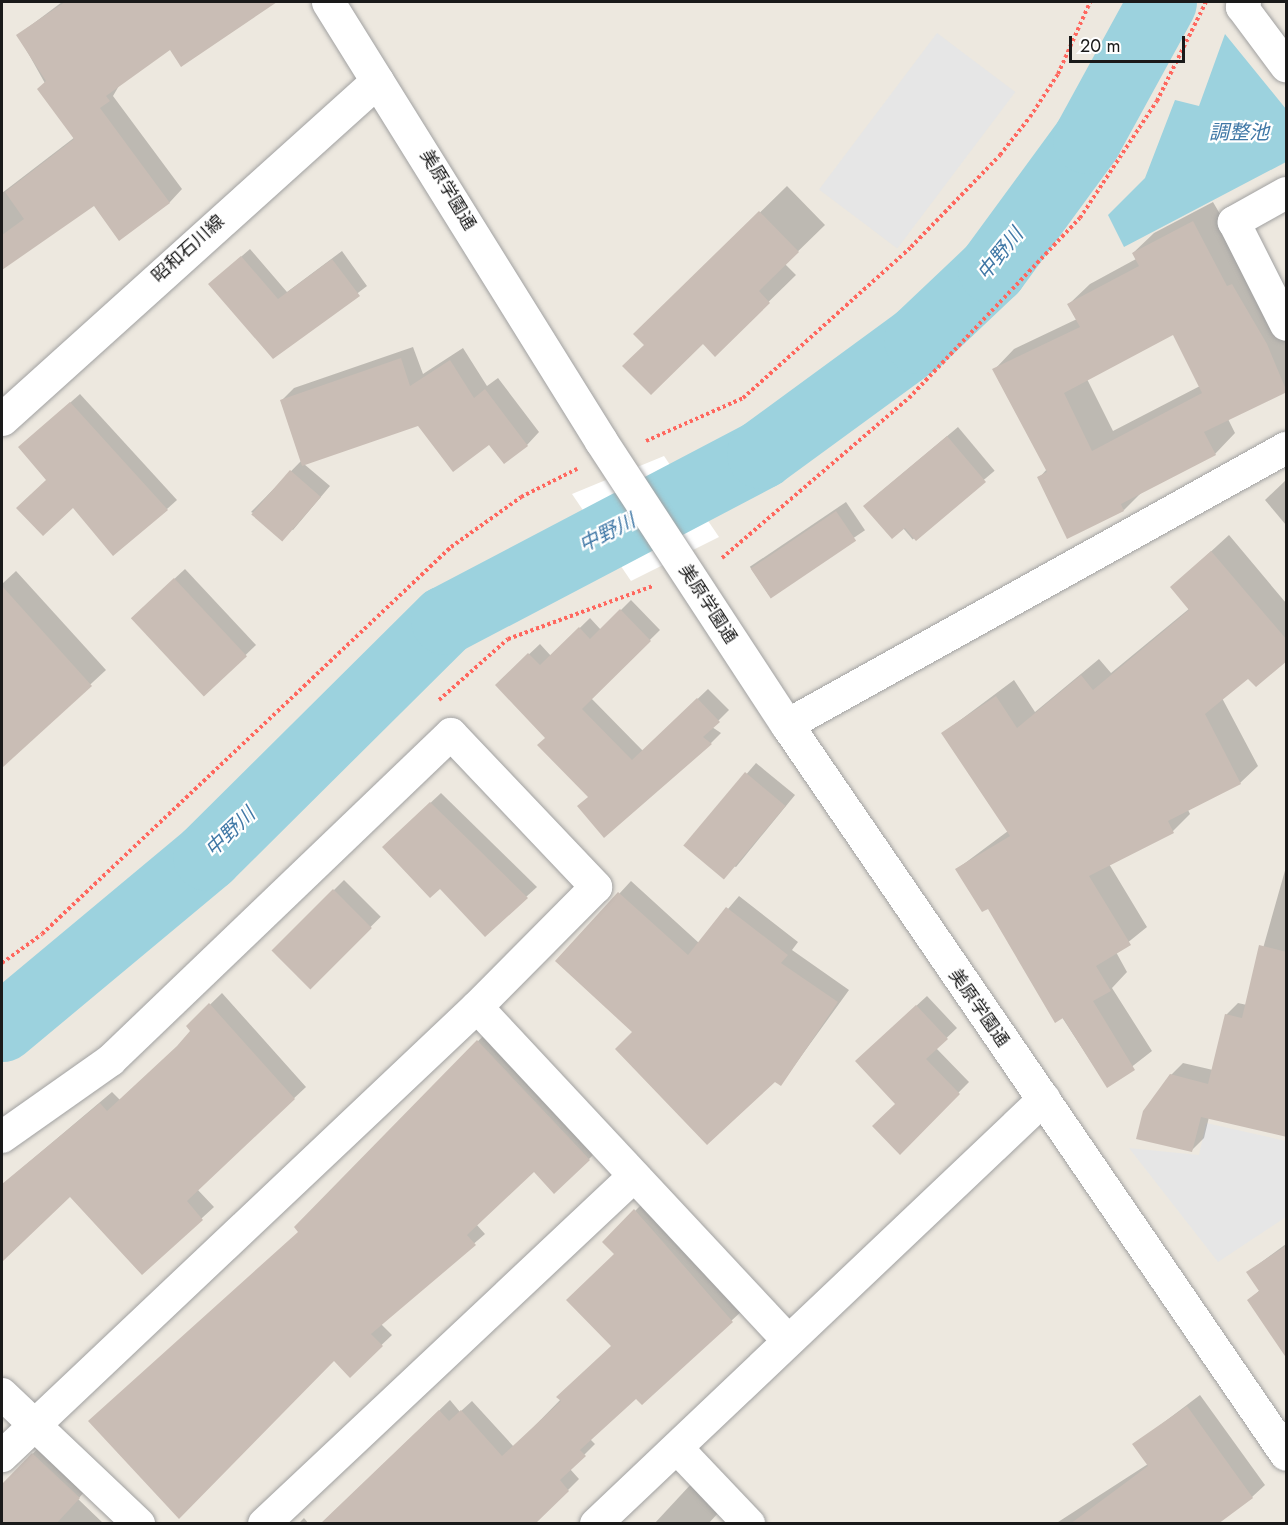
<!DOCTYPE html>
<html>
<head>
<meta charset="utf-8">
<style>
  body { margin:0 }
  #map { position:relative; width:1288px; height:1525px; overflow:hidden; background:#ede8df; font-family:Jost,"Noto Sans JP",sans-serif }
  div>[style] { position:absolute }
  .parking>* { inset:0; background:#e6e6e6; transform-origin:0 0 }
  .water>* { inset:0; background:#9cd2de }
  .pier>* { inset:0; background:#fff }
  .shadow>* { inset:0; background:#0003; transform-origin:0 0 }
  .river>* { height:69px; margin:-34.5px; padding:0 34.5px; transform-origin:34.5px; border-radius:34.5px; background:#9cd2de }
  .building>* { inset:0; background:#c9bdb5; transform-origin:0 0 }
  .path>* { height:4px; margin-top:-2px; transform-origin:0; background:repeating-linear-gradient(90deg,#ff675e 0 3px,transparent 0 6px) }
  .roads { filter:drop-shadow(0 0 2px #a1a1a1) drop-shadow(0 0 2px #a1a1a1) }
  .minor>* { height:32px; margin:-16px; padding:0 16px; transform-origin:16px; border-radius:16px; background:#fff }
  .tertiary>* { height:33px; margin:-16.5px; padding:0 16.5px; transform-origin:16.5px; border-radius:16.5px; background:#fff }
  span { translate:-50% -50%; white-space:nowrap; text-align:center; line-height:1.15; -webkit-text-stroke:4.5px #fff; paint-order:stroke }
  .street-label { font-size:18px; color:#1a1a1a }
  .water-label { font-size:20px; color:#4078a6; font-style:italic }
  .frame { position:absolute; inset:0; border:3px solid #1a1a1a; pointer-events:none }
  .scale { position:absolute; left:1069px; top:36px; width:116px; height:27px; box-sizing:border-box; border:3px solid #1a1a1a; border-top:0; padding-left:8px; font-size:18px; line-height:21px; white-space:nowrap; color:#1a1a1a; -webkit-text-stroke:4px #fff; paint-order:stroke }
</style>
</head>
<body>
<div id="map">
  <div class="parking">
    <i style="left:937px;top:33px;width:98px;height:196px;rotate:37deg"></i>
    <i style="clip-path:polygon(1206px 1123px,1286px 1141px,1286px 1217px,1218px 1262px,1129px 1148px,1199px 1155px)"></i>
  </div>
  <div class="water">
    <i style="clip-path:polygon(1225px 34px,1286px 109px,1286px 162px,1124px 247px,1108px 215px,1145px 178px,1175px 100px,1199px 106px)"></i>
  </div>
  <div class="pier">
    <i style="clip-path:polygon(664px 456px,719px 537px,631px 581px,572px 494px)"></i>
  </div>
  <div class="shadow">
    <i style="clip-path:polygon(62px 2px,273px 2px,170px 48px,120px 84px,113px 96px,182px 189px,170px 202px,119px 239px,94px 204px,2px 268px,2px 193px,75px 137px,18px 35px)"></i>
    <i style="clip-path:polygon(787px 186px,825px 225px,785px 264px,796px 275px,715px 354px,662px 308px)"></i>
    <i style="clip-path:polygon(evenodd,1213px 202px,1286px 328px,1286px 390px,1228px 419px,1235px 433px,1215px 454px,1143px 491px,1124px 510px,1039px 478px,1047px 469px,994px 370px,1014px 349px,1077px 319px,1069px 304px,1090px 284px,1136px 259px,1133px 253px,1154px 233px,1213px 202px,1173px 333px,1200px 386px,1113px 431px,1087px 379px,1173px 333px)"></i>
    <i style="clip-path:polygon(250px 249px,287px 292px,342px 251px,367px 286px,274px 357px,219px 276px)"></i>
    <i style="clip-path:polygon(413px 347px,423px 374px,463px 348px,487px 386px,498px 378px,539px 432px,527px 445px,489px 442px,419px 424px,304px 464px,330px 486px,293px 530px,251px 512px,302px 460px,281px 401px,294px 388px)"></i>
    <i style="clip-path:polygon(80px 394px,177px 500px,167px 509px,73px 506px,20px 447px)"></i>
    <i style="left:958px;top:427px;width:57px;height:107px;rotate:50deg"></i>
    <i style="clip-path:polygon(1286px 480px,1286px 525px,1265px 500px)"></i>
    <i style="left:846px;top:502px;width:34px;height:116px;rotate:56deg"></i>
    <i style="clip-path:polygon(1229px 535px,1286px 603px,1286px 659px,1248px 677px,1222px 698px,1258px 766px,1240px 783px,1188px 810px,1190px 814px,1173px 831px,1109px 864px,1147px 927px,1116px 952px,1127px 972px,1112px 988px,1152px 1051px,1107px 1086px,989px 906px,957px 869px,1008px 831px,943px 733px,1014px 680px,1035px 712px,1099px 659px,1111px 673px,1190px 608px,1172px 587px)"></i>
    <i style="clip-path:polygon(185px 569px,256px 645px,205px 694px,143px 608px)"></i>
    <i style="clip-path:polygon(16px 571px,106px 670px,2px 766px,2px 584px)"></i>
    <i style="clip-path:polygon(631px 600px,660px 630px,591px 698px,643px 751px,708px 689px,729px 710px,712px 727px,721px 733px,711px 743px,590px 796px,507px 675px,540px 644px,551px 656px,590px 618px,601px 630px)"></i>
    <i style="clip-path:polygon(756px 763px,795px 795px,736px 867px,686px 845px)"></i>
    <i style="clip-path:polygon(441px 793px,537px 887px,526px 897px,394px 837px)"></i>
    <i style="clip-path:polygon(1286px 867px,1286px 1136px,1209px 1117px,1204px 1138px,1192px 1150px,1171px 1075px,1183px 1063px,1213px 1070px,1226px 1015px,1238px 1003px,1247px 1005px)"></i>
    <i style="left:344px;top:880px;width:52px;height:99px;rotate:45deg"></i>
    <i style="clip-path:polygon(631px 881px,699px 943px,739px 896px,798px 942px,792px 950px,849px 990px,781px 1084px,634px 1031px,558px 960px)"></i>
    <i style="clip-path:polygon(222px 993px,306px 1087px,197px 1189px,214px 1207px,142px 1273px,70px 1195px,2px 1260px,2px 1185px,112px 1092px,120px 1100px,182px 1043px,192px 1031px,188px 1026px)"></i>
    <i style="clip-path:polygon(927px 996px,957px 1028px,936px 1048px,969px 1082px,900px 1152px,897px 1103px,867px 1051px)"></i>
    <i style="clip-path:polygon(488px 1031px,599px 1149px,589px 1159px,534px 1170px,476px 1224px,485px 1234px,381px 1324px,392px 1335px,350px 1375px,334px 1359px,179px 1517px,300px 1231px,296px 1227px)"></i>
    <i style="clip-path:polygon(646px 1200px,743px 1310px,642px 1403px,636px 1397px,590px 1439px,595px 1444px,570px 1469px,579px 1479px,568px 1490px,532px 1524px,321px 1524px,450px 1400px,460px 1412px,472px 1401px,514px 1447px,613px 1346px,616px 1254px,604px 1242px)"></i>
    <i style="clip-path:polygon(1286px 1244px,1286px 1355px,1249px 1300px,1260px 1290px,1248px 1272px)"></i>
    <i style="clip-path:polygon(1200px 1395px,1265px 1485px,1252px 1497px,1215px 1524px,1055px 1524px,1148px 1464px,1134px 1445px)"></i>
    <i style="clip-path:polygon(42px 1444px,87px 1489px,78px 1499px,104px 1524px,2px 1524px,2px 1505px,8px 1498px,2px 1486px)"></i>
    <i style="clip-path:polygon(693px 1482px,721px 1510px,708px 1524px,654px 1524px)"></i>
    <i style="clip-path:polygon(304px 1518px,309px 1524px,298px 1524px)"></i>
  </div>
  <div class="river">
    <i style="left:2px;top:1027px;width:267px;rotate:-39.8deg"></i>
    <i style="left:207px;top:856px;width:335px;rotate:-44.8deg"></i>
    <i style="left:445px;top:620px;width:357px;rotate:-27.7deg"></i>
    <i style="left:761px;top:454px;width:195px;rotate:-36.2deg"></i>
    <i style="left:918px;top:339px;width:102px;rotate:-43.4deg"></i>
    <i style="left:992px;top:269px;width:161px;rotate:-53.8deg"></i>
    <i style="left:1087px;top:139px;width:156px;rotate:-61.3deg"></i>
  </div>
  <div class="building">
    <i style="clip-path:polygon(65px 2px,277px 2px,181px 67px,170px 50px,106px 96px,110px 101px,100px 108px,170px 203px,119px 241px,94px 206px,2px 270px,2px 235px,24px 219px,5px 192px,74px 139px,37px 89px,46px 81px,16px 35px)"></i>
    <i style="clip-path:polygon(759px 211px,799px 252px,759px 291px,770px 303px,715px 357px,703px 344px,651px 395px,622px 366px,644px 345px,633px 334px)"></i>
    <i style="clip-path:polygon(evenodd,1193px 221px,1227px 286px,1232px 284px,1267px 344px,1287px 392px,1204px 432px,1216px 455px,1121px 504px,1124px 511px,1067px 539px,1037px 477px,1047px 472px,992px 369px,1080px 327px,1067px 304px,1139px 266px,1132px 253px,1193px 221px,1173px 335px,1202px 393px,1092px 451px,1064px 393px,1173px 335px)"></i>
    <i style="clip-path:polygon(241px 256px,278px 299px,332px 259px,360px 296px,273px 359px,208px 284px)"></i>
    <i style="clip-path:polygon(401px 358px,410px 386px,450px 360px,474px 398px,485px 389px,528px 446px,504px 464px,489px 445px,453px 472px,418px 426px,302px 466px,280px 400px)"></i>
    <i style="clip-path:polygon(70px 402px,168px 510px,113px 556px,73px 508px,43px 536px,16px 508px,46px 480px,18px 447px)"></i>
    <i style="clip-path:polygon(947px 436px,986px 482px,916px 541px,905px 528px,892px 539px,863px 506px)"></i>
    <i style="left:290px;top:470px;width:41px;height:59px;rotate:41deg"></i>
    <i style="left:836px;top:511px;width:36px;height:103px;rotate:56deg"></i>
    <i style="clip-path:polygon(1211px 551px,1287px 640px,1287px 661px,1256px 687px,1248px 679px,1205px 714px,1241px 784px,1168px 821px,1174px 833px,1089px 876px,1131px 945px,1096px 966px,1111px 991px,1093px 1001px,1135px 1070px,1107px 1088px,1063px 1018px,1055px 1023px,988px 909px,982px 912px,955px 869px,1010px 836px,941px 733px,996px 696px,1017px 728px,1081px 675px,1093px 690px,1189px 610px,1170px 587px)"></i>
    <i style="left:174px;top:578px;width:107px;height:59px;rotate:47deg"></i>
    <i style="clip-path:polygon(2px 586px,92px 686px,2px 768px)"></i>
    <i style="clip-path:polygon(620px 609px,651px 641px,582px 709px,632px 760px,697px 698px,720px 722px,703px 737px,712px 744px,604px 838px,577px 806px,588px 797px,537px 745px,545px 738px,495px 685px,528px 653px,540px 665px,579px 627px,590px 639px)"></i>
    <i style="left:745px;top:772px;width:53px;height:96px;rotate:40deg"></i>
    <i style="clip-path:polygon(430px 802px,528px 898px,485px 937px,440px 889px,430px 898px,382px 847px)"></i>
    <i style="left:333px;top:889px;width:55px;height:87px;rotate:45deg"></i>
    <i style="clip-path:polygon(618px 892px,688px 955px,726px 907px,788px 955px,781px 963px,838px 1002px,781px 1086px,775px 1082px,707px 1145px,615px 1049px,632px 1032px,555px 961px)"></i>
    <i style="clip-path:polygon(1259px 945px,1287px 952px,1287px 1137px,1201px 1117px,1192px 1152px,1136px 1139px,1143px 1111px,1170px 1074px,1208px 1084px,1225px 1014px,1242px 1018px)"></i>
    <i style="clip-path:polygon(209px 1003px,295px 1099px,187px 1201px,203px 1220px,142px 1275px,70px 1197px,2px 1262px,2px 1184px,100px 1103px,107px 1111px,177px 1046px,190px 1031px,186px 1026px)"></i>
    <i style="clip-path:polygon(916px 1005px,948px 1039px,926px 1059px,960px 1094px,900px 1155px,872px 1126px,895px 1104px,855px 1061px)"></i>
    <i style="clip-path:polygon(477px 1040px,590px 1160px,554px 1194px,534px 1172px,467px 1235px,476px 1245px,371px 1334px,383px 1346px,350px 1378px,334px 1361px,179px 1519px,88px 1421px,298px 1232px,294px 1227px)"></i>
    <i style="clip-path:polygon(634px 1209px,733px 1322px,642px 1405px,636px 1399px,580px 1450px,586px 1456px,560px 1480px,569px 1491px,535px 1524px,320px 1524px,439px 1410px,449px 1421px,461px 1410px,502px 1456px,561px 1401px,556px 1397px,611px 1346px,566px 1300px,614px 1254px,602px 1242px)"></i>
    <i style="clip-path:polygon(1287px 1245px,1287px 1359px,1247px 1300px,1259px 1291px,1246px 1272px)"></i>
    <i style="clip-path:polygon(1187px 1406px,1253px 1498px,1218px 1524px,1070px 1524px,1148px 1466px,1132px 1444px)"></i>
    <i style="clip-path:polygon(32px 1453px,80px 1498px,56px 1524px,2px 1524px,2px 1484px)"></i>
  </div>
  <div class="path">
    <i style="left:646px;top:441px;width:106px;rotate:-23.9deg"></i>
    <i style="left:743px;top:398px;width:226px;rotate:-41.9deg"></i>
    <i style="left:911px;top:247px;width:128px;rotate:-45.9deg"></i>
    <i style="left:1000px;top:155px;width:48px;rotate:-51.7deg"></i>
    <i style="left:1030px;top:117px;width:51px;rotate:-56.9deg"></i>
    <i style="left:1058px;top:74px;width:79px;rotate:-66deg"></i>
    <i style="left:722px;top:558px;width:246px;rotate:-40.6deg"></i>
    <i style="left:909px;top:398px;width:248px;rotate:-46.5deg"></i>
    <i style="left:1080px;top:218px;width:140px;rotate:-56.7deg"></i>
    <i style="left:1157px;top:101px;width:110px;rotate:-63.7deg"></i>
    <i style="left:439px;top:700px;width:92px;rotate:-41.5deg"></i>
    <i style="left:508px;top:639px;width:154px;rotate:-20.1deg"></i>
    <i style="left:2px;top:963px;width:49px;rotate:-35.9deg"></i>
    <i style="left:42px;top:934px;width:563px;rotate:-43.42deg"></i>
    <i style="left:451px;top:547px;width:86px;rotate:-35.5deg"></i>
    <i style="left:521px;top:497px;width:63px;rotate:-26.6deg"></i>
  </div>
  <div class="roads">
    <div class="minor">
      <i style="left:1245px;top:2px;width:6px;rotate:121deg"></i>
      <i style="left:1242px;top:7px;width:74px;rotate:53.3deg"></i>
      <i style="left:1286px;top:193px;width:60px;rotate:150.9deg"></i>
      <i style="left:1234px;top:222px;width:115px;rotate:63.2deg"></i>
      <i style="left:787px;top:725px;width:571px;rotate:-29.04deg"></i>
      <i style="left:477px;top:1007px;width:456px;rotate:47deg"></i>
      <i style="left:2px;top:1137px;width:133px;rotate:-35.2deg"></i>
      <i style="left:111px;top:1060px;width:471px;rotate:-43.8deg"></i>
      <i style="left:451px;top:734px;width:211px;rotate:46.5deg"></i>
      <i style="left:596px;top:887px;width:169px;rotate:134.8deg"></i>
      <i style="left:477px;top:1007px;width:654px;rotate:136.61deg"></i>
      <i style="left:2px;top:1394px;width:189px;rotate:43.5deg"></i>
      <i style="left:677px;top:1448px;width:105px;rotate:46.5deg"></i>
      <i style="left:264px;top:1524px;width:508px;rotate:-43.24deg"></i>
      <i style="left:596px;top:1524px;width:618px;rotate:-43.49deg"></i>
    </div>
    <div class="tertiary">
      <i style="left:328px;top:2px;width:517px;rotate:58.12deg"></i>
      <i style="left:601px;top:441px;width:339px;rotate:56.8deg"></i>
      <i style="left:787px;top:725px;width:883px;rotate:55.61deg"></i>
      <i style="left:2px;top:419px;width:505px;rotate:-42.03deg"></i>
    </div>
  </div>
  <div class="street-label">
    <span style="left:448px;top:190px;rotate:59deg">美原学園通</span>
    <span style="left:188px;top:249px;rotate:-42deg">昭和石川線</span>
    <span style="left:708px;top:604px;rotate:57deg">美原学園通</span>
    <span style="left:979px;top:1008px;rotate:55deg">美原学園通</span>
  </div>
  <div class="water-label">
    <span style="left:1239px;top:132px">調整池</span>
    <span style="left:1000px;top:254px;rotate:-51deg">中野川</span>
    <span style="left:607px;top:533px;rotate:-27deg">中野川</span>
    <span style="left:230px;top:832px;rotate:-44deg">中野川</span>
  </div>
  <div class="frame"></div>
  <div class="scale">20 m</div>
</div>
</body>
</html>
